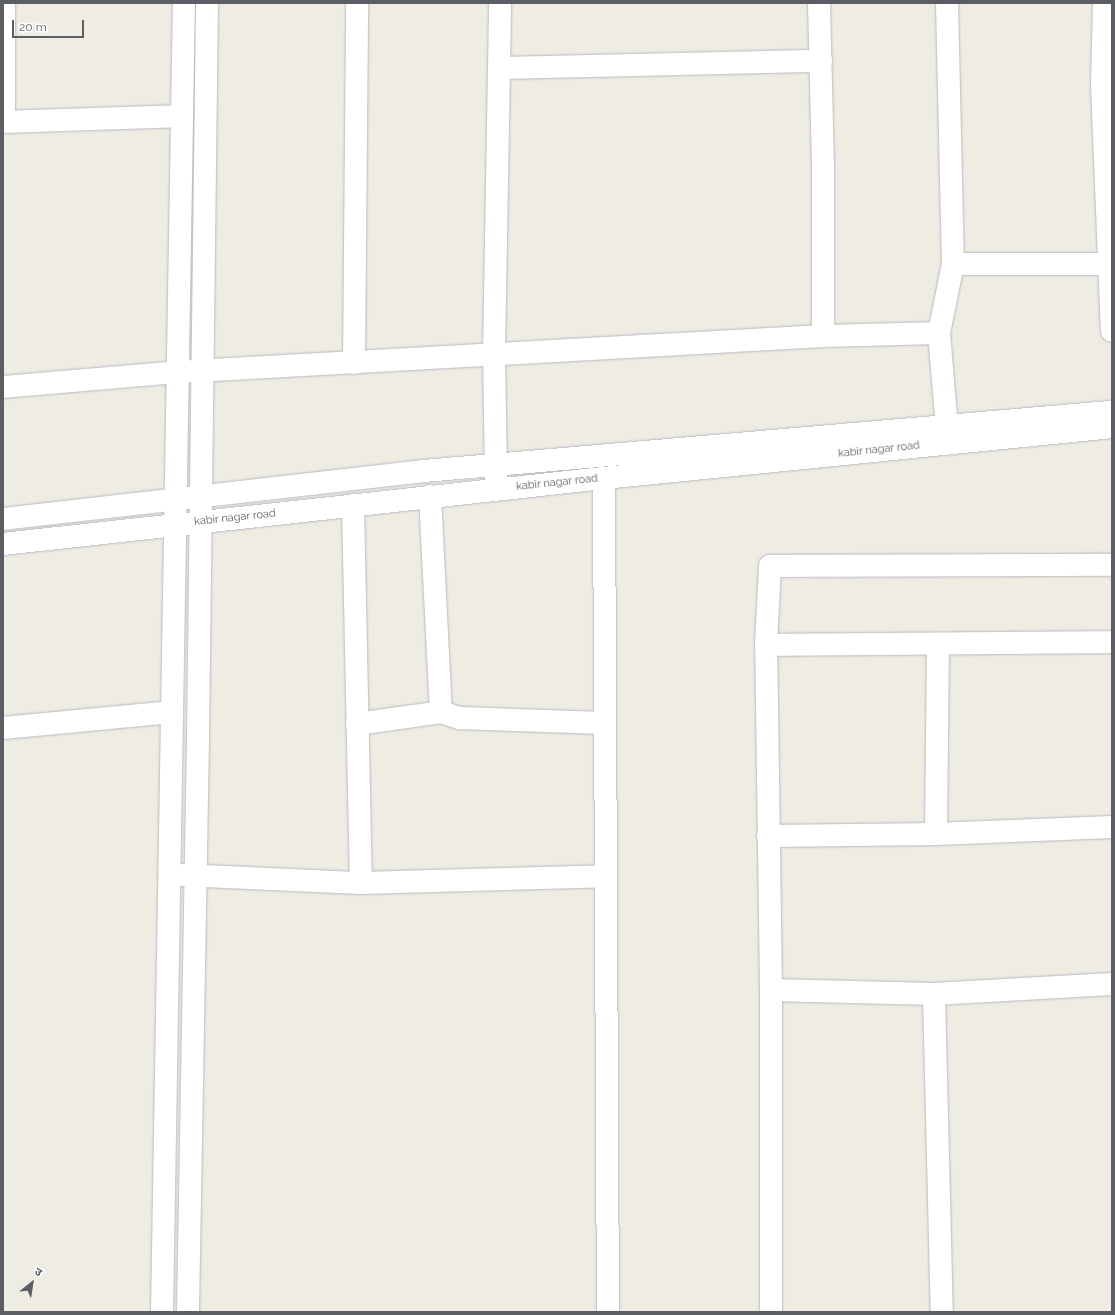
<!DOCTYPE html>
<html>
<head>
<meta charset="utf-8">
<style>
  body { margin:0 }
  #map { position:relative; width:1115px; height:1315px; overflow:hidden; background:#eeece3; font-family:Raleway,"Noto Sans Devanagari",sans-serif }
  div>[style] { position:absolute }
  .roads { filter:drop-shadow(0 0 1px #b8babf) drop-shadow(0 0 1px #b8babf) }
  .minor>* { height:22px; margin:-11px; padding:0 11px; transform-origin:11px; border-radius:11px; background:#fff }
  span { translate:-50% -50%; white-space:nowrap; text-align:center; line-height:1.15; -webkit-text-stroke:3px #fff; paint-order:stroke }
  .street-label { font-size:11px; color:#5b5e63 }
  .frame { position:absolute; inset:0; border:4px solid #5b5e63; pointer-events:none }
  .north { position:absolute; left:12px; top:1263px; width:40px; height:40px; -webkit-text-stroke:3px #fff; paint-order:stroke; rotate:30deg; font-size:11px; font-weight:700; line-height:16px; text-align:center; color:#5b5e63 }
  .north::after { content:''; display:block; margin:auto; width:14px; height:18px; background:#5b5e63; clip-path:polygon(50% 0,100% 100%,50% 72%,0 100%) }
  .scale { position:absolute; left:12px; top:20px; width:72px; height:18px; box-sizing:border-box; border:2px solid #5b5e63; border-top:0; padding-left:5px; font-size:12px; line-height:14px; white-space:nowrap; color:#5b5e63; -webkit-text-stroke:3px #fff; paint-order:stroke }
</style>
</head>
<body>
<div id="map">
  <div class="roads">
    <div class="minor">
      <i style="left:4px;top:3px;width:119px;rotate:90deg"></i>
      <i style="left:819px;top:3px;width:164px;rotate:88.6deg"></i>
      <i style="left:823px;top:167px;width:169px;rotate:90deg"></i>
      <i style="left:947px;top:3px;width:261px;rotate:88.7deg"></i>
      <i style="left:953px;top:264px;width:70px;rotate:101.5deg"></i>
      <i style="left:939px;top:333px;width:107px;rotate:85.2deg"></i>
      <i style="left:1104px;top:3px;width:82px;rotate:91.4deg"></i>
      <i style="left:1102px;top:85px;width:246px;rotate:87.7deg"></i>
      <i style="left:501px;top:68px;width:320px;rotate:-1.3deg"></i>
      <i style="left:3px;top:122px;width:178px;rotate:-1.9deg"></i>
      <i style="left:953px;top:264px;width:155px"></i>
      <i style="left:354px;top:363px;width:360px;rotate:-89.5deg"></i>
      <i style="left:3px;top:387px;width:175px;rotate:-4.9deg"></i>
      <i style="left:177px;top:372px;width:647px;rotate:-3.19deg"></i>
      <i style="left:823px;top:336px;width:116px;rotate:-1.5deg"></i>
      <i style="left:496px;top:478px;width:124px;rotate:-90.9deg"></i>
      <i style="left:494px;top:354px;width:351px;rotate:-89deg"></i>
      <i style="left:604px;top:478px;width:834px;rotate:89.73deg"></i>
      <i style="left:430px;top:496px;width:216px;rotate:87.1deg"></i>
      <i style="left:353px;top:505px;width:378px;rotate:88.8deg"></i>
      <i style="left:3px;top:519px;width:424px;rotate:-6.5deg"></i>
      <i style="left:424px;top:471px;width:689px;rotate:-4.92deg"></i>
      <i style="left:3px;top:544px;width:605px;rotate:-6.27deg"></i>
      <i style="left:604px;top:478px;width:511px;rotate:-5.73deg"></i>
      <i style="left:766px;top:645px;width:346px;rotate:-0.5deg"></i>
      <i style="left:357px;top:724px;width:85px;rotate:-8.1deg"></i>
      <i style="left:441px;top:712px;width:20px;rotate:18deg"></i>
      <i style="left:460px;top:718px;width:144px;rotate:2deg"></i>
      <i style="left:3px;top:728px;width:170px;rotate:-5.4deg"></i>
      <i style="left:936px;top:834px;width:189px;rotate:-89.4deg"></i>
      <i style="left:768px;top:836px;width:168px;rotate:-0.7deg"></i>
      <i style="left:936px;top:834px;width:176px;rotate:-2.3deg"></i>
      <i style="left:182px;top:875px;width:179px;rotate:2.6deg"></i>
      <i style="left:361px;top:883px;width:244px;rotate:-1.6deg"></i>
      <i style="left:771px;top:990px;width:163px;rotate:1.4deg"></i>
      <i style="left:934px;top:994px;width:178px;rotate:-3.2deg"></i>
      <i style="left:934px;top:994px;width:318px;rotate:88.6deg"></i>
      <i style="left:162px;top:1312px;width:1309px;rotate:-89.04deg"></i>
      <i style="left:188px;top:1312px;width:574px;rotate:-89deg"></i>
      <i style="left:198px;top:738px;width:735px;rotate:-89.3deg"></i>
      <i style="left:771px;top:1312px;width:322px;rotate:-90deg"></i>
      <i style="left:771px;top:990px;width:345px;rotate:-90.8deg"></i>
      <i style="left:766px;top:645px;width:79px;rotate:-87.1deg"></i>
      <i style="left:770px;top:566px;width:342px;rotate:-0.2deg"></i>
    </div>
  </div>
  <div class="street-label">
    <span style="left:879px;top:450px;rotate:-6deg">kabir nagar road</span>
    <span style="left:557px;top:483px;rotate:-6deg">kabir nagar road</span>
    <span style="left:235px;top:518px;rotate:-6deg">kabir nagar road</span>
  </div>
  <div class="frame"></div>
  <div class="north">उ</div>
  <div class="scale">20 m</div>
</div>
</body>
</html>
